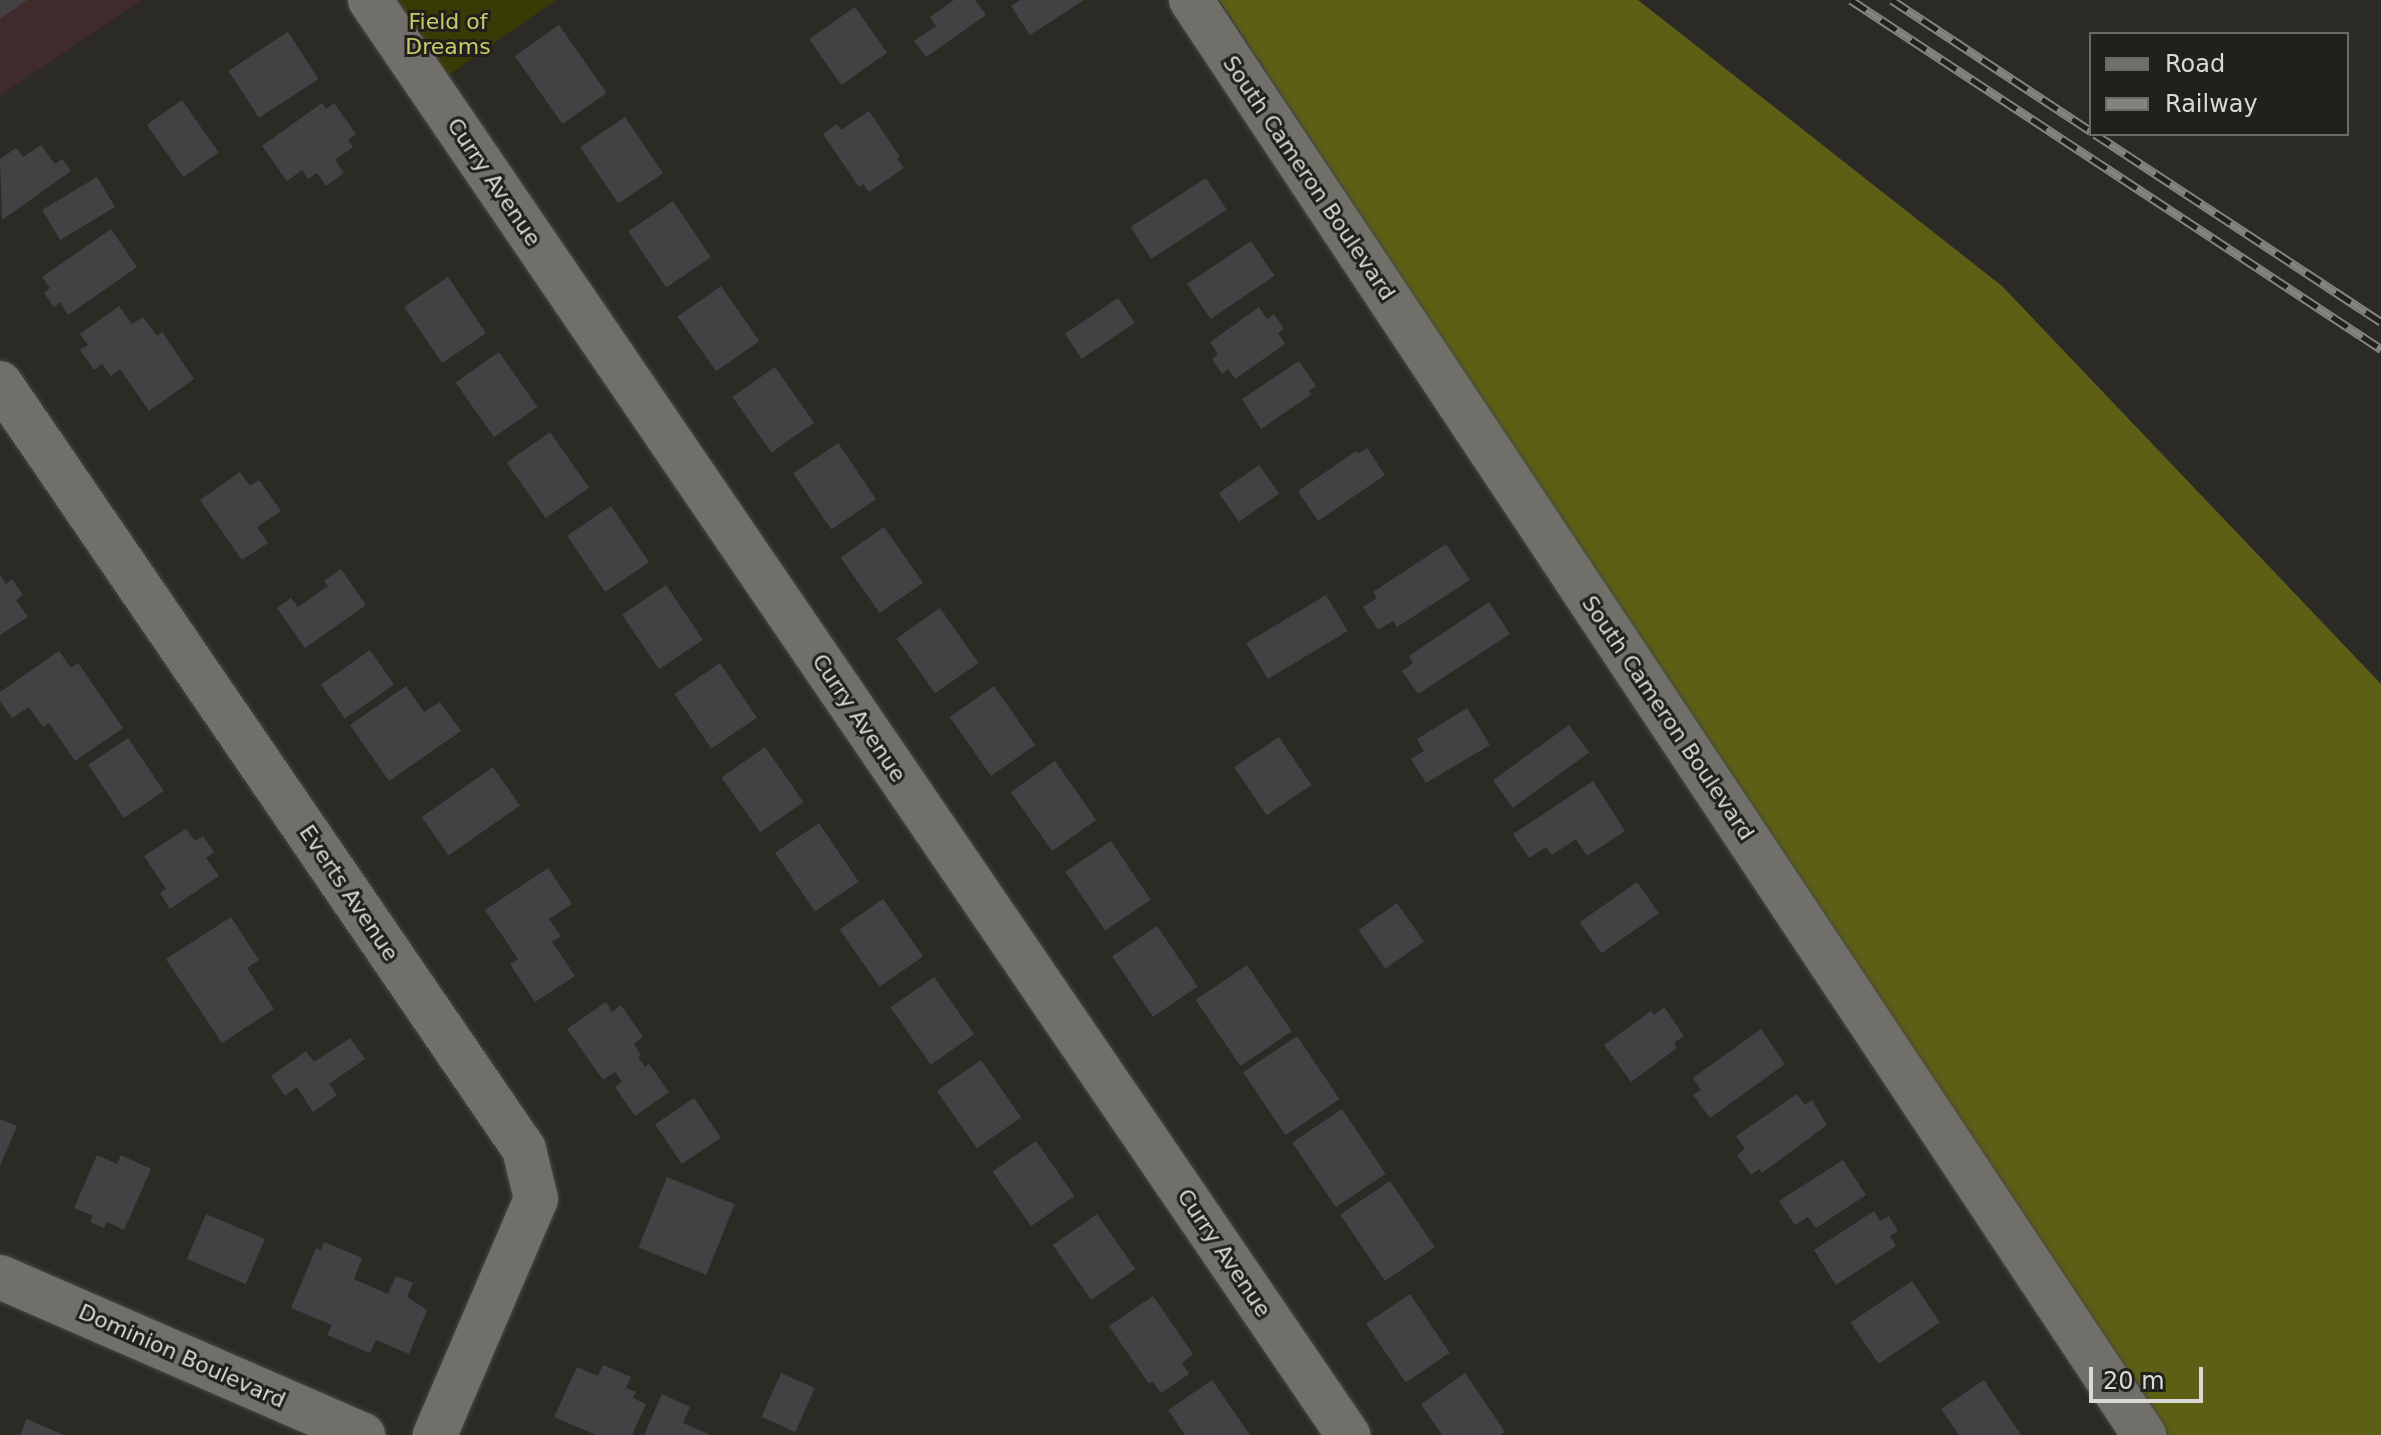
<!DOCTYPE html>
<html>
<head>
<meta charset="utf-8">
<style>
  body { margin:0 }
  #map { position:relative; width:2381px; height:1435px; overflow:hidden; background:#2b2a25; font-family:"DejaVu Sans",sans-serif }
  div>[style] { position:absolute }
  .commercial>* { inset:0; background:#3f2b2b }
  .green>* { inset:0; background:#393b05 }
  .forest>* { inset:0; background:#5d6014 }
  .building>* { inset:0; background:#444145; transform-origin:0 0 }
  .roads { filter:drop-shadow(0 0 2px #474643) drop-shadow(0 0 2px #474643) }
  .minor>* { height:44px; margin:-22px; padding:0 22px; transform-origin:22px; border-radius:22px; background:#706f6a }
  .tertiary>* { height:44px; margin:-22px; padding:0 22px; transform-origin:22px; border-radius:22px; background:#706f6a }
  .rail>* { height:9px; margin-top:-4.5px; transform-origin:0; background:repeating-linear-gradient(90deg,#21201c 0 18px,#84837f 0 36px); box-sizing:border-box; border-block:2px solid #84837f }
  span { translate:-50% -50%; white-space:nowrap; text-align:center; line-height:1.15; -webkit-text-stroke:6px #21201c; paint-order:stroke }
  .park-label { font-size:22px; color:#c6cc67 }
  .street-label { font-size:22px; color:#dad9d6 }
  .legend { position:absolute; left:2089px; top:32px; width:260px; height:104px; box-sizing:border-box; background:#21201c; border:2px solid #6b6a66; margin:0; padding:10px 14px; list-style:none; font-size:24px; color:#dad9d6 }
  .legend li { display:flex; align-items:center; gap:16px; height:40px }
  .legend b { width:40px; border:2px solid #6b6a66 }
  .scale { position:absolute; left:2089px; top:1367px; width:114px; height:36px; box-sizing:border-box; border:4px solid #dad9d6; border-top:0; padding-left:10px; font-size:24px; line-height:28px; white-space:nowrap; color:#dad9d6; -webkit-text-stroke:6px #21201c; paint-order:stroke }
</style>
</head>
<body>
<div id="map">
  <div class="commercial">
    <i style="clip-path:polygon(0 0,143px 0,0 96px)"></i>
  </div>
  <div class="green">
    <i style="clip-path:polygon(386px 0,556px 0,440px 81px)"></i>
  </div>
  <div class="forest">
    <i style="clip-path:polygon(1219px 0,1638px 0,2002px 286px,2381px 684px,2381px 1435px,2163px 1435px)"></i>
  </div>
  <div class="building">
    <i style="clip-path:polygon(0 0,27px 0,0 19px)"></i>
    <i style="clip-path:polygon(954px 0,975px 0,986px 15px,926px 57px,914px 41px,936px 26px,930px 17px)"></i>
    <i style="clip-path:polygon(1020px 0,1084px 0,1030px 35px,1011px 6px)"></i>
    <i style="left:855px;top:7px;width:56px;height:56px;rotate:55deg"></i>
    <i style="left:559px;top:25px;width:83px;height:54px;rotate:55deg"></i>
    <i style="left:288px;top:32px;width:56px;height:71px;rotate:57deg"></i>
    <i style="left:182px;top:100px;width:64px;height:43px;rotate:55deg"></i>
    <i style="clip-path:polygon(322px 103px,326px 109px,334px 103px,356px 134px,348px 140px,353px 147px,335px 160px,344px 173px,326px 186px,317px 173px,308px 179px,302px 170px,287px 181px,262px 146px)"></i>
    <i style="clip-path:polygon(869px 111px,900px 157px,897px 159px,904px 168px,869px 192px,863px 184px,859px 187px,823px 134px,837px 124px,841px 130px)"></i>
    <i style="left:625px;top:117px;width:68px;height:54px;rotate:56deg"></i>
    <i style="clip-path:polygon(41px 145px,55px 164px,62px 159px,71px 171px,2px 220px,0 159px,16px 148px,23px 157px)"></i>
    <i style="left:97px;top:177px;width:35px;height:64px;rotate:59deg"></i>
    <i style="left:1206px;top:178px;width:38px;height:90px;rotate:57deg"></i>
    <i style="left:673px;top:201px;width:68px;height:54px;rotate:56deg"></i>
    <i style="clip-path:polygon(111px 229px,137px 267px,68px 315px,60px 302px,54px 307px,44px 293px,50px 288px,42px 277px)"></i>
    <i style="left:1251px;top:241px;width:42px;height:77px;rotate:56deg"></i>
    <i style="left:448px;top:277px;width:68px;height:53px;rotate:56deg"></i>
    <i style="left:721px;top:286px;width:67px;height:53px;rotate:55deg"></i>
    <i style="left:1118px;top:298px;width:30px;height:64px;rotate:56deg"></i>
    <i style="clip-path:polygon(119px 306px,132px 324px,143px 317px,157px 336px,162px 332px,194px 379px,149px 411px,120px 369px,111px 376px,102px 364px,94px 370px,80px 350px,88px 345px,80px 334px)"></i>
    <i style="clip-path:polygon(1259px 307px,1267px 319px,1274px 314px,1284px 329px,1278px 333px,1285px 344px,1235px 379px,1228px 369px,1222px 374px,1212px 359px,1218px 354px,1210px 342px)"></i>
    <i style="left:499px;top:352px;width:67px;height:53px;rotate:55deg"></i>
    <i style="clip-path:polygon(1299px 361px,1316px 386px,1309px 391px,1312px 394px,1261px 429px,1242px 399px)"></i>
    <i style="left:775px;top:367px;width:68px;height:52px;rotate:55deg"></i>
    <i style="left:550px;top:432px;width:68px;height:53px;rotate:55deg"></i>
    <i style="left:838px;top:443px;width:68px;height:54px;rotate:56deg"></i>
    <i style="clip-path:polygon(1367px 448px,1385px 475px,1318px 521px,1298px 491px,1356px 451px,1359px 453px)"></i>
    <i style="left:1259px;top:465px;width:35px;height:49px;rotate:55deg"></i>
    <i style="clip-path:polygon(240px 472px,250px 486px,259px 480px,281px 511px,257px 527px,268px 543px,242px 560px,200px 500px)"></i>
    <i style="left:611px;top:506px;width:68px;height:53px;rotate:56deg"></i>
    <i style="left:884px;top:527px;width:68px;height:53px;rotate:55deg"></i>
    <i style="clip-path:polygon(1446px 544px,1470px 580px,1397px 627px,1393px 621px,1378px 630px,1363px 607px,1377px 598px,1373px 592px)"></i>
    <i style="clip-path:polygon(341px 569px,366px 605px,305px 648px,277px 608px,291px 598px,298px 607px,328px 586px,324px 581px)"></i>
    <i style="clip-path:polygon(0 575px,6px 584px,12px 579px,23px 595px,16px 600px,28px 617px,0 635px)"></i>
    <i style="left:666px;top:585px;width:66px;height:53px;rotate:56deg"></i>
    <i style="left:1326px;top:595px;width:42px;height:93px;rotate:59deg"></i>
    <i style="clip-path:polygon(1489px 602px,1510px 634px,1418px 694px,1402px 671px,1413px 663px,1409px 656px)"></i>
    <i style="left:940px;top:608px;width:67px;height:53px;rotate:55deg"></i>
    <i style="left:370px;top:650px;width:42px;height:60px;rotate:55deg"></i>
    <i style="clip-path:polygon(59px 651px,71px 668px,78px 663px,123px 728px,75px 761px,49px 723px,43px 727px,29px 707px,12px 718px,0 701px,0 692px)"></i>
    <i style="left:720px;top:663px;width:66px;height:55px;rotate:56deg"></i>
    <i style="clip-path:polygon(406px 686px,424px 712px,440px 702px,461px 731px,389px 781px,350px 725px)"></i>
    <i style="left:994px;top:686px;width:72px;height:54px;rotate:55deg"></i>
    <i style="clip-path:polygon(1467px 708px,1490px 745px,1426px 783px,1411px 759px,1424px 751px,1417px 739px)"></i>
    <i style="left:1569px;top:725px;width:34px;height:94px;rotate:54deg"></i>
    <i style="left:1279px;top:737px;width:58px;height:54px;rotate:56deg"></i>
    <i style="left:128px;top:738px;width:64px;height:48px;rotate:56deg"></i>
    <i style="left:765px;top:747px;width:67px;height:53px;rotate:55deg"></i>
    <i style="left:1055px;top:761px;width:72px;height:54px;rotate:55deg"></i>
    <i style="left:493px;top:767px;width:47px;height:87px;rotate:55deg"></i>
    <i style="clip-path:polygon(1593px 781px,1625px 831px,1587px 856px,1576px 839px,1552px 855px,1546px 847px,1529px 858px,1513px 834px)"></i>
    <i style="left:819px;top:823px;width:71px;height:53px;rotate:56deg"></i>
    <i style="clip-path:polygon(186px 829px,195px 841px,203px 836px,214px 852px,206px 858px,219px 876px,170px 909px,160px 893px,166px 889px,144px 856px)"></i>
    <i style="left:1111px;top:841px;width:71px;height:55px;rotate:56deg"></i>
    <i style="clip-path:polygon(548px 868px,572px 904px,549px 919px,561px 936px,552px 942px,575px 976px,535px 1002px,510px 964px,518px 959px,485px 910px)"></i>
    <i style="left:1637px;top:882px;width:38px;height:70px;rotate:55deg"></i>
    <i style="left:883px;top:899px;width:70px;height:53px;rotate:55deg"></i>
    <i style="left:1397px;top:903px;width:47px;height:47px;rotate:55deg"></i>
    <i style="clip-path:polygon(231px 917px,259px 960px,247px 968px,274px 1009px,222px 1043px,166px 959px)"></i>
    <i style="left:1157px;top:926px;width:73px;height:54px;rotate:56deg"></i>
    <i style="left:1247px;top:965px;width:80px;height:62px;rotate:56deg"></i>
    <i style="left:934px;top:977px;width:70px;height:53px;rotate:55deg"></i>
    <i style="clip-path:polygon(606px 1002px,612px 1012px,621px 1005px,643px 1037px,634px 1044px,641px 1055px,638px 1057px,645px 1067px,649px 1064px,669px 1092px,635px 1116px,615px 1087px,622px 1082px,615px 1072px,603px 1080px,567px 1029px)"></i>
    <i style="clip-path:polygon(1664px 1007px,1684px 1036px,1674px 1043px,1677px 1048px,1631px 1082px,1604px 1045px,1651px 1011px,1654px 1015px)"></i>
    <i style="clip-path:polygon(1761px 1029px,1785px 1064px,1710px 1118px,1693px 1095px,1701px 1090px,1693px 1078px)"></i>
    <i style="left:1297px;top:1036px;width:76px;height:65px;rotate:56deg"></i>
    <i style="clip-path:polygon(350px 1038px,365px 1059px,329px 1084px,337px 1095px,313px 1112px,297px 1087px,285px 1096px,271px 1076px,306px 1051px,314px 1062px)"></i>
    <i style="left:981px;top:1060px;width:70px;height:54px;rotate:55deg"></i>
    <i style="clip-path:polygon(1797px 1094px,1805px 1105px,1812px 1100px,1827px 1125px,1762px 1173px,1759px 1169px,1751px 1175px,1737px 1155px,1745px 1149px,1736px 1136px)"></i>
    <i style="left:694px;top:1098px;width:48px;height:47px;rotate:56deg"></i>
    <i style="left:1342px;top:1109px;width:78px;height:60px;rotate:56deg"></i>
    <i style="clip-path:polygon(0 1119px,17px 1126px,0 1166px)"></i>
    <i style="left:1036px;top:1141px;width:67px;height:53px;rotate:55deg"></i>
    <i style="clip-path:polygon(97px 1155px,117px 1164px,121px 1155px,151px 1169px,124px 1230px,107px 1222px,104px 1228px,90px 1222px,93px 1216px,74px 1208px)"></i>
    <i style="clip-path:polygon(1843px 1160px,1866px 1195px,1816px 1228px,1808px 1217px,1795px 1225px,1779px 1201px)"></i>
    <i style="left:667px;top:1177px;width:73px;height:76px;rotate:22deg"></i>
    <i style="left:1390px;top:1181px;width:80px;height:60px;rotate:56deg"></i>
    <i style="clip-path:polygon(1874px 1211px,1880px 1221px,1889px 1216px,1898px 1231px,1890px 1236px,1896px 1246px,1836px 1285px,1814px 1250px)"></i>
    <i style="left:206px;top:1214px;width:64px;height:49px;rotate:23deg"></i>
    <i style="left:1097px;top:1214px;width:67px;height:54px;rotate:55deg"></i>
    <i style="clip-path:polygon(324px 1242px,362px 1258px,354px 1279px,388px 1294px,396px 1276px,413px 1283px,407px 1297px,427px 1310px,409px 1354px,376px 1340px,370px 1353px,327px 1335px,332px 1325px,291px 1308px,316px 1248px,321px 1250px)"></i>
    <i style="left:1912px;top:1281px;width:50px;height:74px;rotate:56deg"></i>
    <i style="left:1410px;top:1294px;width:71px;height:53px;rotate:56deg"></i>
    <i style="clip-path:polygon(1153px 1296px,1193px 1354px,1182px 1363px,1189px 1374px,1161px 1393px,1152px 1381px,1149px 1384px,1109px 1326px)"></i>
    <i style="clip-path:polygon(603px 1365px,631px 1377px,626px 1388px,636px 1392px,633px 1398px,646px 1404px,632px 1435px,596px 1435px,554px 1417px,577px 1367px,598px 1376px)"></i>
    <i style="left:781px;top:1373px;width:37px;height:48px;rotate:24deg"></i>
    <i style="clip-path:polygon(1465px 1373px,1505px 1432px,1500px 1435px,1442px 1435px,1421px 1404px)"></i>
    <i style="clip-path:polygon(1212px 1380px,1250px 1435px,1185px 1435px,1168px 1410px)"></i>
    <i style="clip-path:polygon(1984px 1380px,2021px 1435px,1959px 1435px,1941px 1409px)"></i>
    <i style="clip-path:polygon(662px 1394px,690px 1407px,683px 1423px,711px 1435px,644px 1435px)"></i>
    <i style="clip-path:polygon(27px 1419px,64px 1435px,20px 1435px)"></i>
  </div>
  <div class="roads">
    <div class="minor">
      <i style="left:370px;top:0;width:1737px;rotate:55.72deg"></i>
      <i style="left:1191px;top:0;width:1723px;rotate:56.41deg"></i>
      <i style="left:0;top:383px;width:928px;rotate:55.63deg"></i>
      <i style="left:524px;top:1149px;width:51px;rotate:76.5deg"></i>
      <i style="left:536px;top:1199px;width:257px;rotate:113.2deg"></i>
    </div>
    <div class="tertiary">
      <i style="left:0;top:1277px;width:396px;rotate:23.5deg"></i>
    </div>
  </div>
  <div class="rail">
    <i style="left:1851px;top:0;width:635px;rotate:33.36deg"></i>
    <i style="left:1892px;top:0;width:238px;rotate:33.4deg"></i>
    <i style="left:2095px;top:134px;width:342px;rotate:33.3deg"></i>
  </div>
  <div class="park-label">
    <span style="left:448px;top:34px">Field of<br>Dreams</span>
  </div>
  <div class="street-label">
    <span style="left:1309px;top:178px;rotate:56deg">South Cameron Boulevard</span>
    <span style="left:494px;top:182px;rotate:56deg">Curry Avenue</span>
    <span style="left:859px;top:718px;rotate:56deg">Curry Avenue</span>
    <span style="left:1668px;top:718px;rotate:56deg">South Cameron Boulevard</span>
    <span style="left:349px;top:893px;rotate:56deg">Everts Avenue</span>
    <span style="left:1224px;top:1253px;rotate:56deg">Curry Avenue</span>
    <span style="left:182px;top:1356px;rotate:24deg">Dominion Boulevard</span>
  </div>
  <ul class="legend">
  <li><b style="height:10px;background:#706f6a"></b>Road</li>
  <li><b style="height:10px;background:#84837f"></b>Railway</li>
  </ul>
  <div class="scale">20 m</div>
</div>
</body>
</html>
